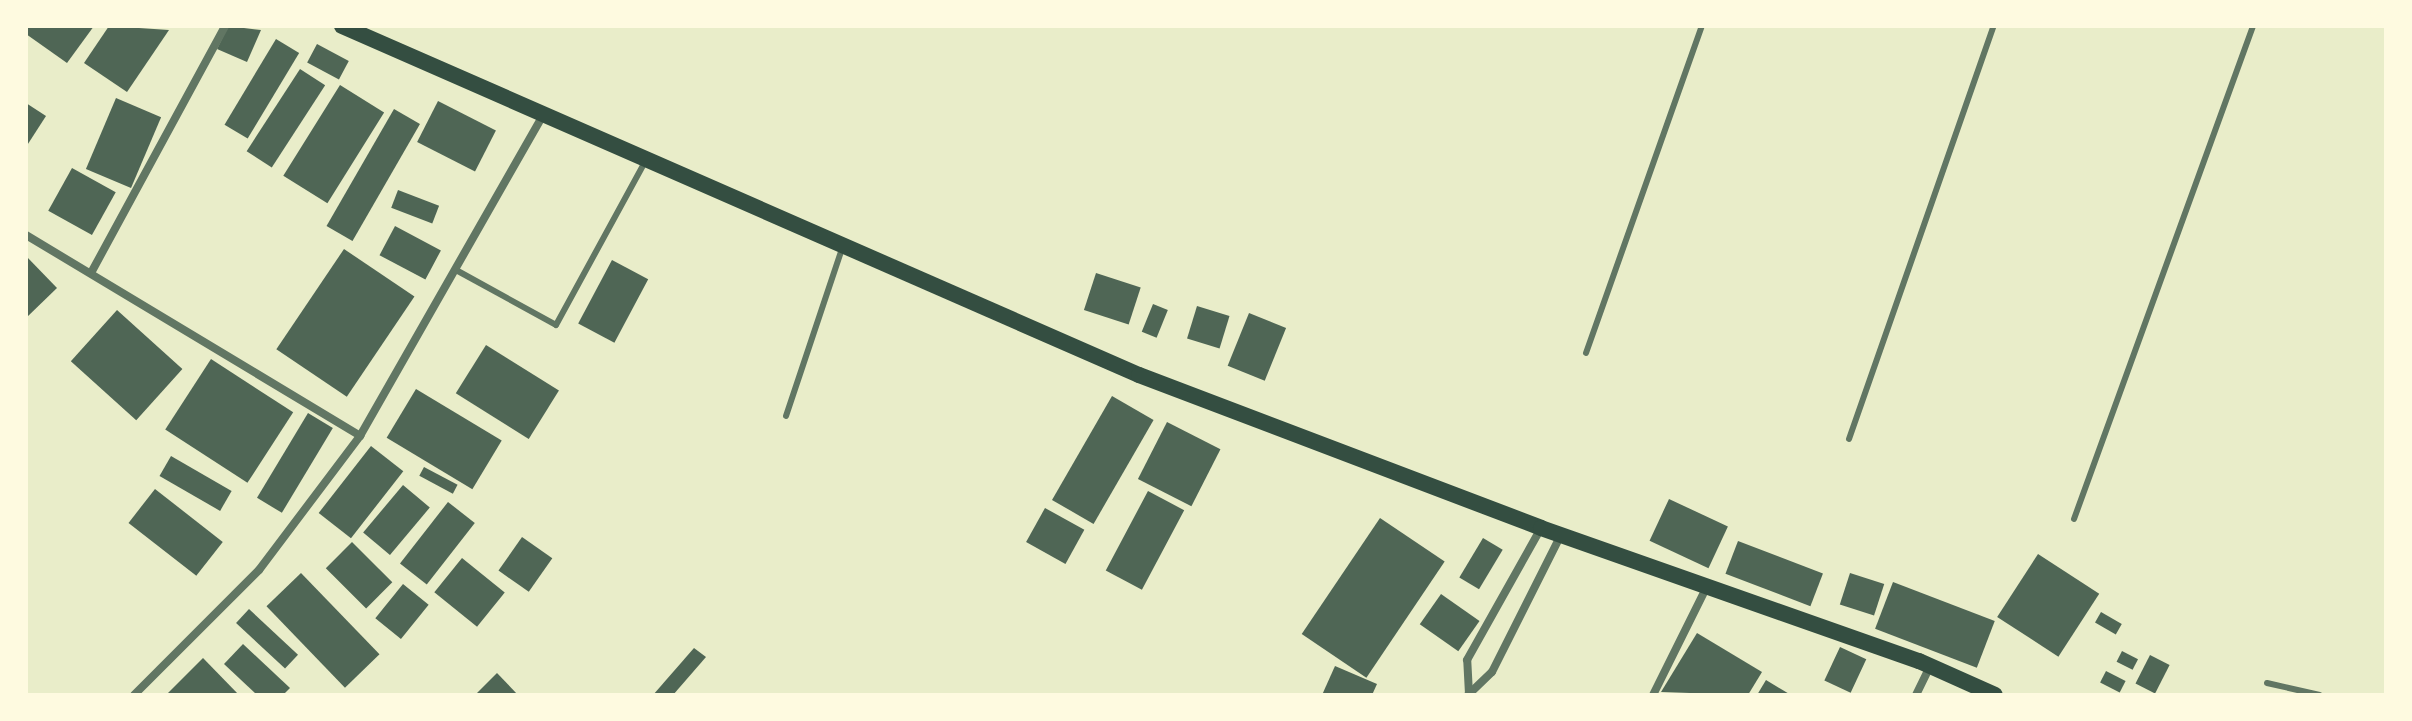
<!DOCTYPE html>
<html>
<head>
<meta charset="utf-8">
<style>
  body { margin:0 }
  #map { position:relative; width:2412px; height:721px; overflow:hidden; background:#e9edc9; font-family:"Source Sans 3",sans-serif }
  div>[style] { position:absolute }
  .building>* { inset:0; background:#4f6655; transform-origin:0 0 }
  .service>* { height:6px; margin:-3px; padding:0 3px; transform-origin:3px; border-radius:3px; background:#617663 }
  .minor>* { height:8px; margin:-4px; padding:0 4px; transform-origin:4px; border-radius:4px; background:#617663 }
  .secondary>* { height:16px; margin:-8px; padding:0 8px; transform-origin:8px; border-radius:8px; background:#344e41 }
  span { translate:-50% -50%; white-space:nowrap; text-align:center; line-height:1.15; -webkit-text-stroke:7px #fefae0; paint-order:stroke }
  .frame { position:absolute; inset:0; border:28px solid #fefae0; pointer-events:none }
</style>
</head>
<body>
<div id="map">
  <div class="building">
    <i style="clip-path:polygon(26px 26px,94px 26px,67px 63px,26px 34px)"></i>
    <i style="clip-path:polygon(109px 26px,169px 30px,127px 92px,84px 63px)"></i>
    <i style="clip-path:polygon(228px 26px,261px 30px,247px 62px,217px 49px)"></i>
    <i style="left:276px;top:39px;width:27px;height:100px;rotate:31deg"></i>
    <i style="left:317px;top:44px;width:36px;height:21px;rotate:28deg"></i>
    <i style="left:300px;top:69px;width:30px;height:98px;rotate:33deg"></i>
    <i style="left:340px;top:85px;width:52px;height:107px;rotate:32deg"></i>
    <i style="left:116px;top:98px;width:49px;height:77px;rotate:23deg"></i>
    <i style="left:438px;top:101px;width:65px;height:46px;rotate:27deg"></i>
    <i style="clip-path:polygon(26px 103px,46px 116px,26px 147px)"></i>
    <i style="left:394px;top:109px;width:30px;height:135px;rotate:30deg"></i>
    <i style="left:72px;top:168px;width:50px;height:49px;rotate:29deg"></i>
    <i style="left:398px;top:190px;width:44px;height:19px;rotate:21deg"></i>
    <i style="left:395px;top:226px;width:52px;height:33px;rotate:28deg"></i>
    <i style="left:344px;top:249px;width:85px;height:121px;rotate:34deg"></i>
    <i style="clip-path:polygon(26px 256px,57px 288px,26px 318px)"></i>
    <i style="left:612px;top:260px;width:41px;height:72px;rotate:28deg"></i>
    <i style="left:1096px;top:273px;width:47px;height:39px;rotate:18deg"></i>
    <i style="left:1153px;top:304px;width:16px;height:30px;rotate:22deg"></i>
    <i style="left:1197px;top:306px;width:34px;height:34px;rotate:17deg"></i>
    <i style="left:117px;top:310px;width:88px;height:69px;rotate:42deg"></i>
    <i style="left:1249px;top:313px;width:40px;height:57px;rotate:22deg"></i>
    <i style="left:486px;top:345px;width:86px;height:57px;rotate:32deg"></i>
    <i style="left:211px;top:359px;width:98px;height:84px;rotate:33deg"></i>
    <i style="left:416px;top:389px;width:100px;height:57px;rotate:31deg"></i>
    <i style="left:1112px;top:396px;width:48px;height:120px;rotate:30deg"></i>
    <i style="left:308px;top:413px;width:29px;height:99px;rotate:31deg"></i>
    <i style="left:1167px;top:422px;width:60px;height:64px;rotate:27deg"></i>
    <i style="left:371px;top:446px;width:41px;height:85px;rotate:38deg"></i>
    <i style="left:171px;top:456px;width:70px;height:23px;rotate:30deg"></i>
    <i style="left:424px;top:467px;width:38px;height:10px;rotate:28deg"></i>
    <i style="left:403px;top:485px;width:35px;height:62px;rotate:40deg"></i>
    <i style="left:155px;top:489px;width:86px;height:43px;rotate:38deg"></i>
    <i style="left:1148px;top:491px;width:41px;height:90px;rotate:28deg"></i>
    <i style="left:1669px;top:499px;width:65px;height:46px;rotate:25deg"></i>
    <i style="left:448px;top:502px;width:34px;height:78px;rotate:38deg"></i>
    <i style="left:1045px;top:508px;width:45px;height:39px;rotate:29deg"></i>
    <i style="left:1380px;top:518px;width:78px;height:140px;rotate:34deg"></i>
    <i style="left:522px;top:537px;width:37px;height:41px;rotate:35deg"></i>
    <i style="left:1483px;top:538px;width:23px;height:46px;rotate:31deg"></i>
    <i style="left:1738px;top:541px;width:91px;height:35px;rotate:21deg"></i>
    <i style="left:352px;top:542px;width:57px;height:37px;rotate:45deg"></i>
    <i style="left:2038px;top:554px;width:73px;height:75px;rotate:33deg"></i>
    <i style="left:462px;top:558px;width:55px;height:44px;rotate:39deg"></i>
    <i style="left:301px;top:573px;width:113px;height:48px;rotate:46deg"></i>
    <i style="left:1850px;top:573px;width:36px;height:33px;rotate:18deg"></i>
    <i style="left:1893px;top:582px;width:109px;height:50px;rotate:21deg"></i>
    <i style="left:403px;top:584px;width:33px;height:44px;rotate:39deg"></i>
    <i style="left:1441px;top:594px;width:47px;height:37px;rotate:35deg"></i>
    <i style="left:249px;top:609px;width:67px;height:19px;rotate:43deg"></i>
    <i style="left:2101px;top:612px;width:24px;height:12px;rotate:30deg"></i>
    <i style="clip-path:polygon(1697px 633px,1762px 672px,1748px 695px,1661px 692px)"></i>
    <i style="clip-path:polygon(243px 644px,290px 688px,283px 695px,257px 695px,224px 664px)"></i>
    <i style="left:1840px;top:647px;width:29px;height:37px;rotate:25deg"></i>
    <i style="clip-path:polygon(694px 648px,706px 657px,673px 695px,653px 695px)"></i>
    <i style="left:2122px;top:651px;width:18px;height:12px;rotate:27deg"></i>
    <i style="left:2150px;top:655px;width:22px;height:32px;rotate:27deg"></i>
    <i style="clip-path:polygon(203px 658px,239px 695px,166px 695px)"></i>
    <i style="clip-path:polygon(1335px 666px,1377px 684px,1372px 695px,1322px 695px)"></i>
    <i style="left:2106px;top:671px;width:22px;height:13px;rotate:27deg"></i>
    <i style="clip-path:polygon(497px 673px,518px 695px,475px 695px)"></i>
    <i style="clip-path:polygon(1766px 680px,1791px 695px,1757px 695px)"></i>
  </div>
  <div class="service">
    <i style="left:456px;top:270px;width:114px;rotate:28.8deg"></i>
    <i style="left:556px;top:325px;width:188px;rotate:-61.4deg"></i>
    <i style="left:1586px;top:353px;width:347px;rotate:-70.5deg"></i>
    <i style="left:786px;top:416px;width:176px;rotate:-71.5deg"></i>
    <i style="left:1849px;top:439px;width:438px;rotate:-70.7deg"></i>
    <i style="left:2074px;top:519px;width:524px;rotate:-70.04deg"></i>
    <i style="left:2267px;top:683px;width:54px;rotate:12.8deg"></i>
  </div>
  <div class="minor">
    <i style="left:26px;top:235px;width:390px;rotate:31deg"></i>
    <i style="left:91px;top:273px;width:281px;rotate:-61.5deg"></i>
    <i style="left:1469px;top:694px;width:34px;rotate:-93deg"></i>
    <i style="left:1467px;top:660px;width:151px;rotate:-60.7deg"></i>
    <i style="left:134px;top:695px;width:177px;rotate:-45deg"></i>
    <i style="left:259px;top:570px;width:168px;rotate:-53deg"></i>
    <i style="left:360px;top:436px;width:369px;rotate:-60.3deg"></i>
    <i style="left:1468px;top:695px;width:33px;rotate:-44deg"></i>
    <i style="left:1492px;top:672px;width:153px;rotate:-63.3deg"></i>
    <i style="left:1653px;top:695px;width:122px;rotate:-63.6deg"></i>
    <i style="left:1916px;top:695px;width:32px;rotate:-64deg"></i>
  </div>
  <div class="secondary">
    <i style="left:342px;top:26px;width:870px;rotate:23.65deg"></i>
    <i style="left:1139px;top:375px;width:430px;rotate:20.8deg"></i>
    <i style="left:1541px;top:528px;width:401px;rotate:19.4deg"></i>
    <i style="left:1919px;top:661px;width:83px;rotate:24.1deg"></i>
  </div>
  <div class="frame"></div>
</div>
</body>
</html>
